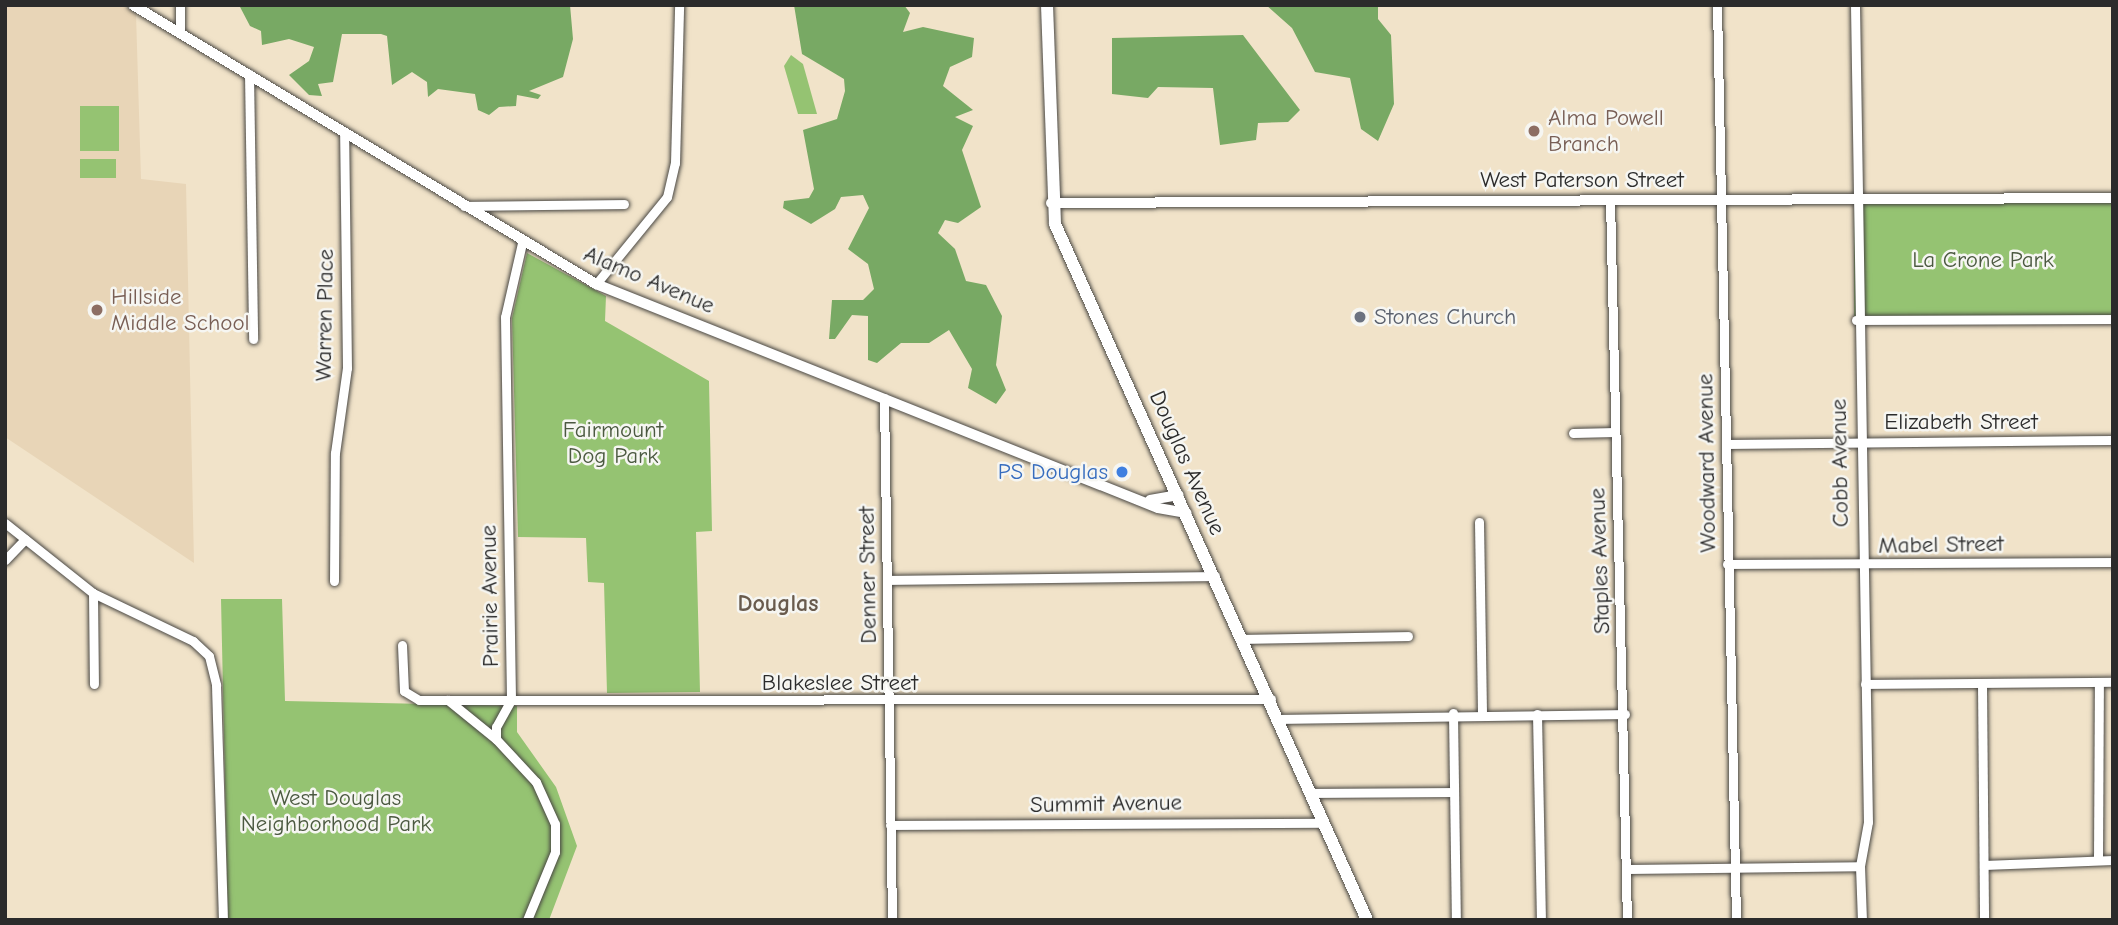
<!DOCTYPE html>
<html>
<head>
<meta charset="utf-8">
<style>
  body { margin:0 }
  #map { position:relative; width:2118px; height:925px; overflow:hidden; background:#f1e3c9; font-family:"Comic Neue",sans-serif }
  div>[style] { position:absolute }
  .built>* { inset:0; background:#e8d5b7 }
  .green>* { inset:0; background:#95c372; transform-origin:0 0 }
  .forest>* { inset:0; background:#78a964 }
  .roads { filter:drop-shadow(0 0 2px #494743) drop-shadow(0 0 2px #494743) }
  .minor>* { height:9px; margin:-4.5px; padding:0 4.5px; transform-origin:4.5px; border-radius:4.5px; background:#fff }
  .tertiary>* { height:10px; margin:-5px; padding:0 5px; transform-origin:5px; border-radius:5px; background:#fff }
  .secondary>* { height:12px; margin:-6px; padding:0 6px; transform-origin:6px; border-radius:6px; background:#fff }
  .dots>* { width:19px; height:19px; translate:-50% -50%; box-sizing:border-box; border:4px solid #f6f6f2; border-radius:50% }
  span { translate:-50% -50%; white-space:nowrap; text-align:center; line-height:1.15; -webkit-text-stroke:5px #f6f6f2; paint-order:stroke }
  .education-label { font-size:23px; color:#785e54 }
  .left { translate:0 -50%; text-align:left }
  .street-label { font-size:23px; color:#2b2b2b }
  .park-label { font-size:23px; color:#4b5940 }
  .worship-label { font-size:23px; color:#5b616d }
  .shop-label { font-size:23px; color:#366cbe }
  .right { translate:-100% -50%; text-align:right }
  .neighbourhood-label { font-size:24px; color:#695b4d; font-weight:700 }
  .frame { position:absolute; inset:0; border:7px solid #2b2b2b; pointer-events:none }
</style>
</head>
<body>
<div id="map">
  <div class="built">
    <i style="clip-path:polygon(5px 5px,122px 5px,136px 14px,141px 179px,186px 184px,194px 563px,5px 437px)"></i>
  </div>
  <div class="green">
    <i style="clip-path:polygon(791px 55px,803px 64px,817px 114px,798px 114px,784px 66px)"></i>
    <i style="left:80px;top:106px;width:39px;height:45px"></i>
    <i style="left:80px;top:159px;width:36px;height:19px"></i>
    <i style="left:2113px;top:199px;width:120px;height:259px;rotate:90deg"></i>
    <i style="clip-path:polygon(527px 253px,606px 296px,605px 321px,709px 381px,712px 531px,696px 532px,700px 692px,607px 693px,604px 583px,588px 582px,586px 538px,518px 537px,512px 318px)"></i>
    <i style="clip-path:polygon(221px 599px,282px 599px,285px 701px,517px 706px,517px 732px,556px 787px,577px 846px,549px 920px,228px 920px)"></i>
  </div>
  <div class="forest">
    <i style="clip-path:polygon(239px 5px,570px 5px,573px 39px,563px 77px,529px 91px,541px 95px,538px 99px,517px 95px,516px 106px,499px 107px,489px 115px,478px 110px,475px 94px,438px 89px,428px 97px,427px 82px,412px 72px,392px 85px,387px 36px,381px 34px,342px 34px,333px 82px,318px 84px,322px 96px,309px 95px,289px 75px,309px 61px,314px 47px,289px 39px,262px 45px,261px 31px,250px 26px)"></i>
    <i style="clip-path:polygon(794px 5px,904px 5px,910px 13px,903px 32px,923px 27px,974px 38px,972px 57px,950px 67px,943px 86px,973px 110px,955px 117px,973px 126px,962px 150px,981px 207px,958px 223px,945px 220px,938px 233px,955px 249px,966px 281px,986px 285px,1002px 316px,996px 365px,1006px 390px,996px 404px,968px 388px,972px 369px,949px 330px,929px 343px,901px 343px,877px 363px,868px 360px,868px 316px,852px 315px,835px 339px,829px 339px,832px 300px,863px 300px,874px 289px,868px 264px,848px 249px,869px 208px,863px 195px,841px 197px,835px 209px,811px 224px,783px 208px,784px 201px,809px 198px,814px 189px,803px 130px,837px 119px,845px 91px,844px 79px,802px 54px)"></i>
    <i style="clip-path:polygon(1266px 5px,1378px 5px,1378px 19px,1391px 35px,1394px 104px,1378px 141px,1361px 129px,1350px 78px,1315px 72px,1292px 28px)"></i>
    <i style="clip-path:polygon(1243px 35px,1300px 110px,1288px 122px,1258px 123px,1256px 140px,1220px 145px,1213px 88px,1158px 87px,1148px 98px,1112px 94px,1112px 38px)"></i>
  </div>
  <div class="roads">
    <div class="minor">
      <i style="left:180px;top:5px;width:28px;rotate:90deg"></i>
      <i style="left:1717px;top:5px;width:915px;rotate:88.81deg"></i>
      <i style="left:1855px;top:5px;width:817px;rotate:89.09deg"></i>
      <i style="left:1868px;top:822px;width:45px;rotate:100.3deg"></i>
      <i style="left:1860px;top:866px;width:54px;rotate:87.9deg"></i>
      <i style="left:249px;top:74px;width:265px;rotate:89.1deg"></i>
      <i style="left:1610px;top:200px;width:720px;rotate:88.65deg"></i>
      <i style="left:464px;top:206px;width:160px;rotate:-0.7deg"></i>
      <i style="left:522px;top:243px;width:76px;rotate:102.9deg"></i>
      <i style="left:505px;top:317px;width:383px;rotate:89.1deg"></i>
      <i style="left:511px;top:700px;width:31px;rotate:119deg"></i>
      <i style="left:496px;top:727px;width:12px;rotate:90deg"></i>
      <i style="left:496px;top:739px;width:59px;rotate:47.1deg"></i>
      <i style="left:536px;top:782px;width:46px;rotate:65.7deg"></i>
      <i style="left:555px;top:824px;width:28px;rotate:90deg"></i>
      <i style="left:555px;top:852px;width:74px;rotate:112.4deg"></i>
      <i style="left:596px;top:284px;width:112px;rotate:-50.8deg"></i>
      <i style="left:667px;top:197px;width:35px;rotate:-77deg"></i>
      <i style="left:675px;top:163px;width:158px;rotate:-88.5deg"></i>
      <i style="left:1856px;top:320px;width:257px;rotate:-0.2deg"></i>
      <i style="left:884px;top:398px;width:522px;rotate:89.12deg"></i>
      <i style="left:1573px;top:433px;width:42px;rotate:-1.4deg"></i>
      <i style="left:1726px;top:444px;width:387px;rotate:-0.6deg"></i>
      <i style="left:1479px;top:522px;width:191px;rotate:89.1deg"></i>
      <i style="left:5px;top:523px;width:112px;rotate:38.5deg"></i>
      <i style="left:93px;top:593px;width:111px;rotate:25.6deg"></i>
      <i style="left:193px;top:641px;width:22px;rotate:43deg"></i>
      <i style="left:209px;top:656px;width:30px;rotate:76deg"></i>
      <i style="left:216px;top:685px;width:235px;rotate:88.3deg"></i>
      <i style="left:5px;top:560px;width:29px;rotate:-46deg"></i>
      <i style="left:1727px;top:564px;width:386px;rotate:-0.3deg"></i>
      <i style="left:887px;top:580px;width:328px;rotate:-0.7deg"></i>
      <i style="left:334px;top:581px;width:128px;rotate:-89.6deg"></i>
      <i style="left:335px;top:453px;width:86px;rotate:-82deg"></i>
      <i style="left:347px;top:368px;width:234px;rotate:-90.7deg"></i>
      <i style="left:93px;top:593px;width:91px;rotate:89.4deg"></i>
      <i style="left:1243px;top:639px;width:165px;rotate:-1deg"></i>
      <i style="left:402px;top:645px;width:46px;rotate:87.5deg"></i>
      <i style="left:404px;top:691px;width:17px;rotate:31deg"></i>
      <i style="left:419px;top:700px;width:852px;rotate:-0.07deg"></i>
      <i style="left:1865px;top:684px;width:248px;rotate:-0.5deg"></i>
      <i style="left:1982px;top:684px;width:236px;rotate:89.5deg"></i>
      <i style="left:448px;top:700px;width:62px;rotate:39.1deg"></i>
      <i style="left:1453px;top:713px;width:207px;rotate:89.2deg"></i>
      <i style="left:1537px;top:714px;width:206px;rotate:88.9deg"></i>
      <i style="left:1280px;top:719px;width:345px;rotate:-0.8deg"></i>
      <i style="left:1310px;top:793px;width:143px;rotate:-0.4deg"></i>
      <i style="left:890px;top:825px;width:433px;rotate:-0.3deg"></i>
      <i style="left:2098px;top:860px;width:178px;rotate:-89.7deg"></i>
      <i style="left:1984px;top:865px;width:129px;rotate:-2.2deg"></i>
      <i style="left:1627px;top:869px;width:233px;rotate:-0.7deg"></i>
    </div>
    <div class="tertiary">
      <i style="left:133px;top:5px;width:541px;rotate:31.07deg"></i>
      <i style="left:596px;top:284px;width:605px;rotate:21.73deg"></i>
      <i style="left:1158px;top:508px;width:29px;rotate:10deg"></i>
      <i style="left:1051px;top:203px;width:1062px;rotate:-0.27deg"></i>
      <i style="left:1150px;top:500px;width:29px;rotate:-10deg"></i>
    </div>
    <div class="secondary">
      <i style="left:1047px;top:5px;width:219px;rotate:87.9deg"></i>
      <i style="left:1055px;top:224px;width:763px;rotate:65.85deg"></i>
    </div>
  </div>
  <div class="dots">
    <i style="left:1534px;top:131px;background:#8d6e63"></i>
    <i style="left:97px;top:310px;background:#8d6e63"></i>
    <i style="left:1360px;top:317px;background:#6b7280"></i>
    <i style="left:1122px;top:472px;background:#3f7fe0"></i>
  </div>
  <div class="education-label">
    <span class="left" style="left:1548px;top:131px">Alma Powell<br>Branch</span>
    <span class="left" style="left:111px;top:310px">Hillside<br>Middle School</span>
  </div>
  <div class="street-label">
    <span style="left:1582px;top:180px">West Paterson Street</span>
    <span style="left:649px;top:280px;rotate:23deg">Alamo Avenue</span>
    <span style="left:325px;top:315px;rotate:-89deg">Warren Place</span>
    <span style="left:1961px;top:422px">Elizabeth Street</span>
    <span style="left:1187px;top:463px;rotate:66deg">Douglas Avenue</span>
    <span style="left:1707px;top:463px;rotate:-91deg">Woodward Avenue</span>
    <span style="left:1840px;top:463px;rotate:-91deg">Cobb Avenue</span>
    <span style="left:1941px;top:545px;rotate:-1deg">Mabel Street</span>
    <span style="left:1600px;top:561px;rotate:-92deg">Staples Avenue</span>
    <span style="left:868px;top:575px;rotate:-91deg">Denner Street</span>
    <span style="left:490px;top:596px;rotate:-91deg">Prairie Avenue</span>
    <span style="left:840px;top:683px">Blakeslee Street</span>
    <span style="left:1106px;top:804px;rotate:-1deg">Summit Avenue</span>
  </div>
  <div class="park-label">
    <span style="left:1983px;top:260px">La Crone Park</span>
    <span style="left:613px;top:443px">Fairmount<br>Dog Park</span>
    <span style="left:336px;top:811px">West Douglas<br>Neighborhood Park</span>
  </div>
  <div class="worship-label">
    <span class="left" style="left:1374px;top:317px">Stones Church</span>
  </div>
  <div class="shop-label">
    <span class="right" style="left:1108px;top:472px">PS Douglas</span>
  </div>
  <div class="neighbourhood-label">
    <span style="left:778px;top:604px">Douglas</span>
  </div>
  <div class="frame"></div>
</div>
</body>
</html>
